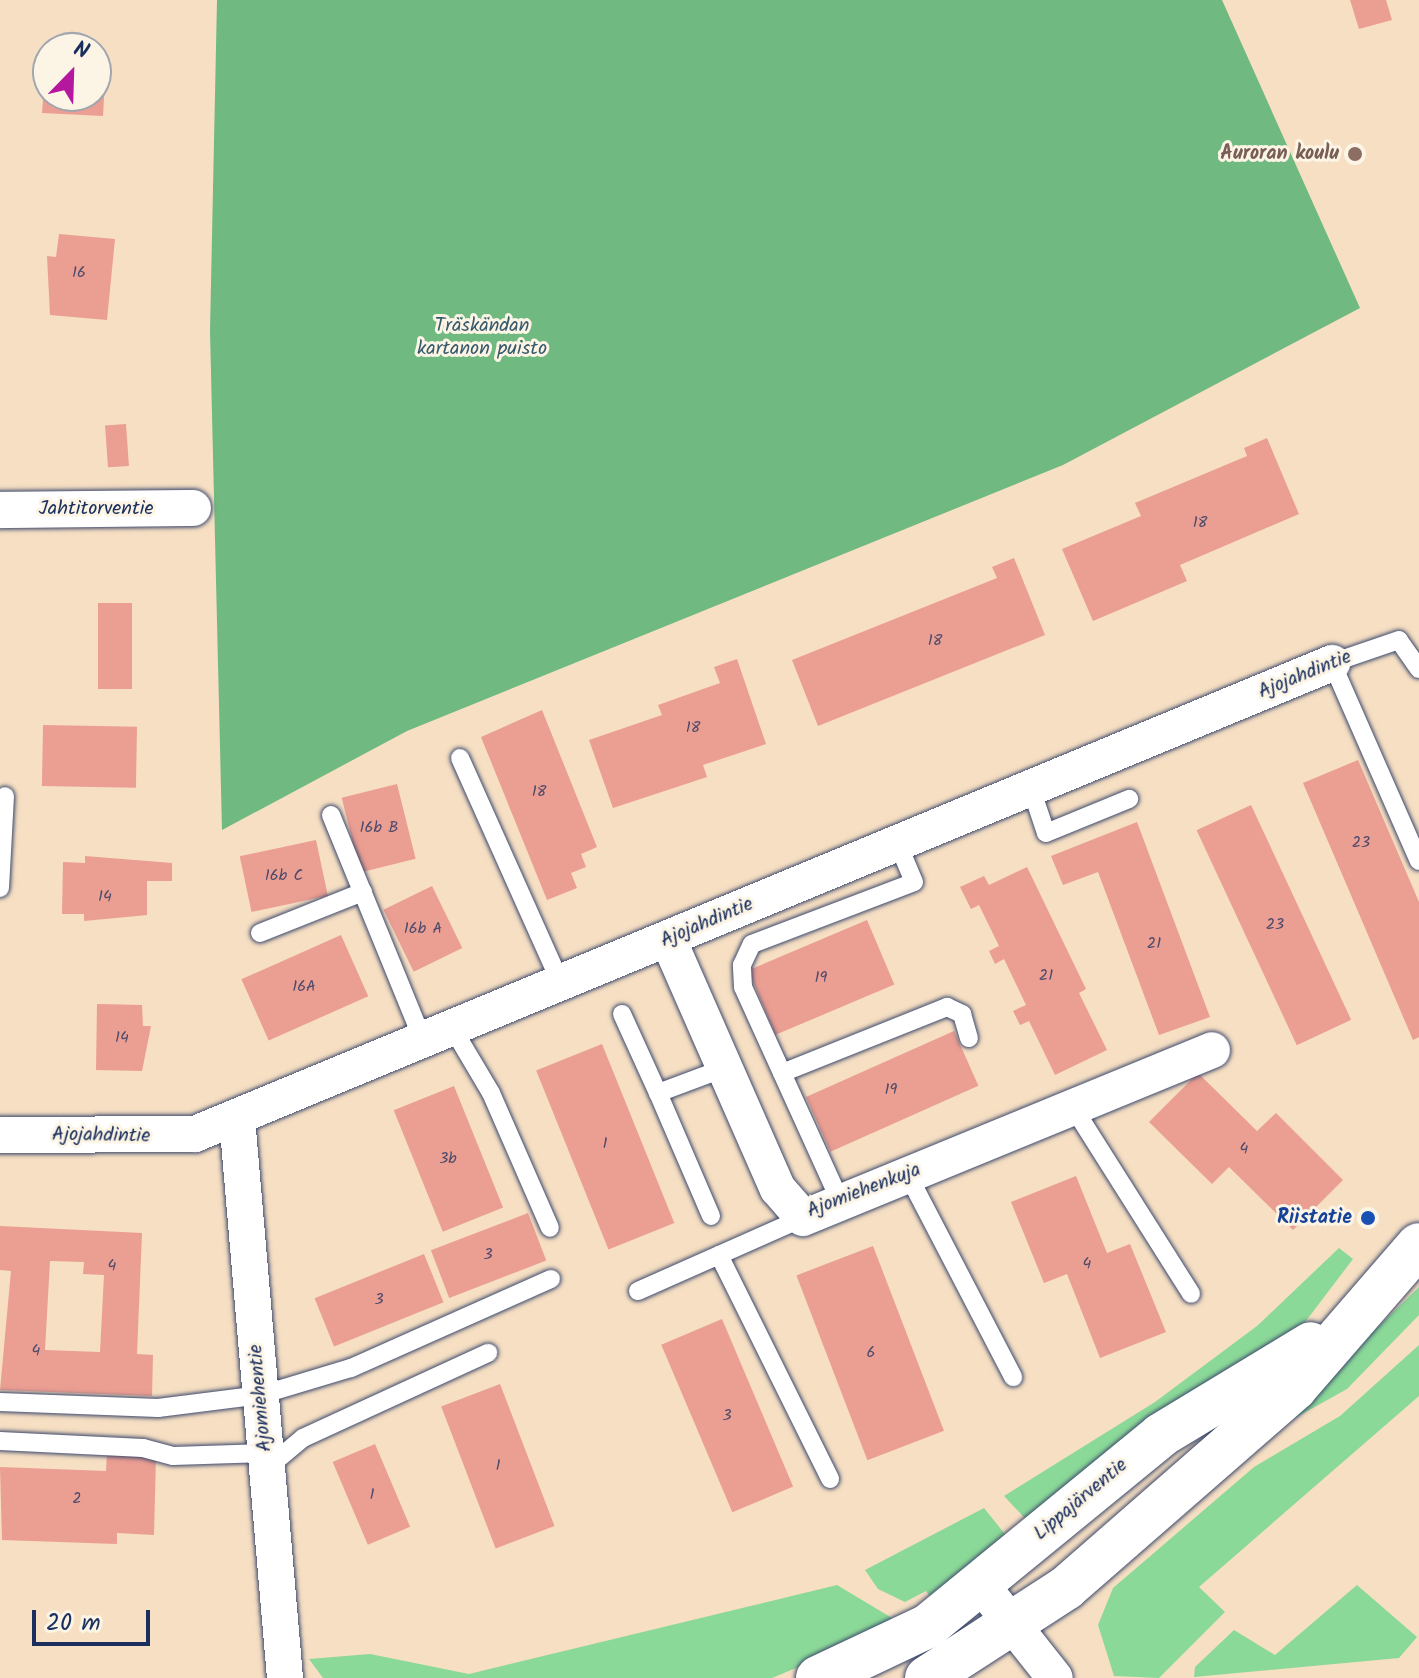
<!DOCTYPE html>
<html>
<head>
<meta charset="utf-8">
<style>
  body { margin:0 }
  #map { position:relative; width:1419px; height:1678px; overflow:hidden; background:#f6dfc3; font-family:Kalam,sans-serif }
  div>[style] { position:absolute }
  .green>* { inset:0; background:#8bd998 }
  .forest>* { inset:0; background:#70b980 }
  .building>* { inset:0; background:#eb9e92; transform-origin:0 0 }
  .roads { filter:drop-shadow(0 0 2px #3c496d) drop-shadow(0 0 2px #3c496d) }
  .service>* { height:18px; margin:-9px; padding:0 9px; transform-origin:9px; border-radius:9px; background:#fff }
  .minor>* { height:36px; margin:-18px; padding:0 18px; transform-origin:18px; border-radius:18px; background:#fff }
  .secondary>* { height:44px; margin:-22px; padding:0 22px; transform-origin:22px; border-radius:22px; background:#fff }
  .dots>* { width:22px; height:22px; translate:-50% -50%; box-sizing:border-box; border:4px solid #fcf5e5; border-radius:50% }
  span { translate:-50% -50%; white-space:nowrap; text-align:center; line-height:1.15; -webkit-text-stroke:6px #fcf5e5; paint-order:stroke }
  .number-label { font-size:16px; color:#4f4b6b }
  .number-label span { -webkit-text-stroke-width:0 }
  .education-label { font-size:20px; color:#785e54; font-weight:700 }
  .right { translate:-100% -50%; text-align:right }
  .park-label { font-size:20px; color:#375a6c }
  .street-label { font-size:20px; color:#1b2f5e }
  .transit-label { font-size:20px; color:#164399; font-weight:700 }
  .north { position:absolute; left:32px; top:32px; width:80px; height:80px; box-sizing:border-box; background:#fcf5e5; border:2px solid #a2a6af; border-radius:50%; rotate:23deg; font-size:22px; font-weight:700; line-height:32px; text-align:center; color:#1b2f5e }
  .north::after { content:''; display:block; margin:auto; width:28px; height:36px; background:#b5179e; clip-path:polygon(50% 0,100% 100%,50% 72%,0 100%) }
  .scale { position:absolute; left:32px; top:1610px; width:118px; height:36px; box-sizing:border-box; border:4px solid #1b2f5e; border-top:0; padding-left:10px; font-size:24px; line-height:28px; white-space:nowrap; color:#1b2f5e; -webkit-text-stroke:6px #fcf5e5; paint-order:stroke }
</style>
</head>
<body>
<div id="map">
  <div class="green">
    <i style="clip-path:polygon(1339px 1248px,1353px 1259px,1296px 1334px,1032px 1526px,1004px 1496px,1155px 1402px,1257px 1326px)"></i>
    <i style="clip-path:polygon(1419px 1287px,1419px 1315px,1347px 1389px,1270px 1432px)"></i>
    <i style="clip-path:polygon(1419px 1345px,1419px 1396px,1199px 1587px,1225px 1612px,1159px 1678px,1114px 1676px,1098px 1625px,1113px 1588px,1254px 1467px,1340px 1416px)"></i>
    <i style="clip-path:polygon(984px 1508px,1012px 1543px,935px 1604px,926px 1591px,905px 1602px,878px 1589px,865px 1570px)"></i>
    <i style="clip-path:polygon(837px 1585px,902px 1624px,772px 1678px,323px 1678px,309px 1659px,370px 1654px,469px 1674px)"></i>
    <i style="clip-path:polygon(1357px 1585px,1417px 1637px,1399px 1658px,1194px 1677px,1195px 1667px,1234px 1630px,1275px 1655px)"></i>
  </div>
  <div class="forest">
    <i style="clip-path:polygon(217px 0,1222px 0,1360px 308px,1063px 465px,407px 731px,222px 830px,210px 331px)"></i>
  </div>
  <div class="building">
    <i style="clip-path:polygon(1350px 0,1386px 0,1392px 20px,1359px 29px)"></i>
    <i style="clip-path:polygon(46px 60px,48px 96px,96px 96px,96px 60px,106px 61px,103px 116px,42px 113px)"></i>
    <i style="clip-path:polygon(59px 234px,115px 239px,107px 320px,50px 315px,47px 256px,56px 257px)"></i>
    <i style="left:126px;top:424px;width:42px;height:21px;rotate:86deg"></i>
    <i style="clip-path:polygon(1267px 438px,1299px 514px,1180px 565px,1187px 581px,1093px 621px,1062px 549px,1141px 516px,1135px 503px,1247px 456px,1244px 448px)"></i>
    <i style="clip-path:polygon(1014px 558px,1045px 635px,818px 726px,792px 660px,997px 578px,992px 567px)"></i>
    <i style="left:98px;top:603px;width:34px;height:86px"></i>
    <i style="clip-path:polygon(737px 659px,766px 744px,703px 765px,707px 777px,613px 808px,589px 740px,662px 715px,658px 705px,720px 683px,714px 667px)"></i>
    <i style="clip-path:polygon(542px 710px,597px 847px,581px 854px,586px 867px,571px 873px,577px 888px,547px 900px,481px 737px)"></i>
    <i style="left:43px;top:725px;width:94px;height:61px;rotate:1deg"></i>
    <i style="clip-path:polygon(1358px 760px,1419px 902px,1419px 1037px,1413px 1040px,1303px 783px)"></i>
    <i style="left:397px;top:784px;width:77px;height:57px;rotate:76deg"></i>
    <i style="left:1251px;top:805px;width:237px;height:60px;rotate:65deg"></i>
    <i style="clip-path:polygon(1137px 822px,1210px 1017px,1159px 1035px,1098px 872px,1063px 885px,1051px 856px)"></i>
    <i style="left:316px;top:840px;width:57px;height:78px;rotate:78deg"></i>
    <i style="clip-path:polygon(85px 856px,172px 863px,172px 881px,147px 881px,147px 915px,84px 921px,84px 914px,62px 914px,63px 862px,85px 863px)"></i>
    <i style="clip-path:polygon(1027px 867px,1086px 989px,1079px 993px,1107px 1050px,1055px 1075px,1029px 1021px,1020px 1025px,1013px 1011px,1026px 1005px,1004px 959px,995px 964px,989px 951px,999px 946px,979px 905px,971px 909px,960px 887px,984px 876px,989px 885px)"></i>
    <i style="left:432px;top:886px;width:69px;height:54px;rotate:64deg"></i>
    <i style="left:867px;top:920px;width:70px;height:129px;rotate:67deg"></i>
    <i style="left:341px;top:935px;width:67px;height:109px;rotate:66deg"></i>
    <i style="clip-path:polygon(97px 1004px,142px 1005px,143px 1026px,151px 1026px,142px 1071px,96px 1070px)"></i>
    <i style="left:954px;top:1031px;width:60px;height:162px;rotate:66deg"></i>
    <i style="left:602px;top:1044px;width:193px;height:71px;rotate:68deg"></i>
    <i style="clip-path:polygon(1198px 1073px,1257px 1131px,1276px 1113px,1343px 1180px,1293px 1230px,1229px 1167px,1212px 1184px,1149px 1122px)"></i>
    <i style="left:454px;top:1086px;width:131px;height:65px;rotate:68deg"></i>
    <i style="clip-path:polygon(1076px 1176px,1107px 1253px,1130px 1244px,1166px 1332px,1100px 1358px,1067px 1274px,1044px 1283px,1011px 1202px)"></i>
    <i style="left:528px;top:1213px;width:51px;height:104px;rotate:69deg"></i>
    <i style="clip-path:polygon(evenodd,0 1226px,142px 1233px,137px 1354px,153px 1355px,152px 1396px,0 1390px,11px 1271px,0 1270px,0 1226px,50px 1261px,84px 1262px,83px 1274px,104px 1275px,100px 1352px,45px 1350px,50px 1261px)"></i>
    <i style="left:873px;top:1246px;width:198px;height:82px;rotate:69deg"></i>
    <i style="left:424px;top:1254px;width:52px;height:118px;rotate:68deg"></i>
    <i style="left:722px;top:1319px;width:182px;height:66px;rotate:67deg"></i>
    <i style="left:500px;top:1384px;width:152px;height:63px;rotate:69deg"></i>
    <i style="left:375px;top:1444px;width:90px;height:46px;rotate:67deg"></i>
    <i style="clip-path:polygon(107px 1453px,156px 1455px,154px 1535px,117px 1533px,117px 1544px,2px 1540px,0 1467px,106px 1471px)"></i>
  </div>
  <div class="roads">
    <div class="service">
      <i style="left:1419px;top:669px;width:35px;rotate:-125deg"></i>
      <i style="left:1399px;top:640px;width:71px;rotate:161.1deg"></i>
      <i style="left:1332px;top:663px;width:216px;rotate:66.3deg"></i>
      <i style="left:460px;top:758px;width:248px;rotate:65.9deg"></i>
      <i style="left:1031px;top:788px;width:47px;rotate:71.6deg"></i>
      <i style="left:1046px;top:833px;width:90px;rotate:-22.3deg"></i>
      <i style="left:331px;top:815px;width:244px;rotate:67.8deg"></i>
      <i style="left:0;top:888px;width:92px;rotate:-86.9deg"></i>
      <i style="left:260px;top:933px;width:111px;rotate:-21.7deg"></i>
      <i style="left:622px;top:1014px;width:87px;rotate:65.5deg"></i>
      <i style="left:453px;top:1029px;width:74px;rotate:59.3deg"></i>
      <i style="left:491px;top:1093px;width:147px;rotate:66.4deg"></i>
      <i style="left:782px;top:1073px;width:178px;rotate:-21.8deg"></i>
      <i style="left:947px;top:1007px;width:17px;rotate:25deg"></i>
      <i style="left:962px;top:1014px;width:25px;rotate:74deg"></i>
      <i style="left:1073px;top:1107px;width:221px;rotate:57.7deg"></i>
      <i style="left:908px;top:1175px;width:228px;rotate:62.5deg"></i>
      <i style="left:841px;top:1203px;width:237px;rotate:-114.4deg"></i>
      <i style="left:743px;top:987px;width:22px;rotate:-93deg"></i>
      <i style="left:742px;top:965px;width:23px;rotate:-65deg"></i>
      <i style="left:752px;top:944px;width:173px;rotate:-20.9deg"></i>
      <i style="left:914px;top:882px;width:41px;rotate:-112.8deg"></i>
      <i style="left:711px;top:1216px;width:134px;rotate:-113.3deg"></i>
      <i style="left:658px;top:1093px;width:72px;rotate:-20.5deg"></i>
      <i style="left:719px;top:1255px;width:250px;rotate:63.6deg"></i>
      <i style="left:638px;top:1291px;width:180px;rotate:-23.9deg"></i>
      <i style="left:0;top:1402px;width:158px;rotate:2.2deg"></i>
      <i style="left:158px;top:1408px;width:104px;rotate:-7.2deg"></i>
      <i style="left:261px;top:1395px;width:94px;rotate:-16.7deg"></i>
      <i style="left:351px;top:1368px;width:219px;rotate:-24deg"></i>
      <i style="left:0;top:1441px;width:143px;rotate:2.8deg"></i>
      <i style="left:143px;top:1448px;width:31px;rotate:15deg"></i>
      <i style="left:173px;top:1456px;width:93px;rotate:-1.8deg"></i>
      <i style="left:267px;top:1468px;width:47px;rotate:-39.8deg"></i>
      <i style="left:303px;top:1438px;width:204px;rotate:-24.7deg"></i>
    </div>
    <div class="minor">
      <i style="left:0;top:510px;width:193px;rotate:-0.6deg"></i>
      <i style="left:668px;top:939px;width:273px;rotate:66.3deg"></i>
      <i style="left:778px;top:1189px;width:38px;rotate:49deg"></i>
      <i style="left:803px;top:1218px;width:442px;rotate:-22.3deg"></i>
      <i style="left:237px;top:1118px;width:562px;rotate:85.1deg"></i>
      <i style="left:0;top:1135px;width:195px;rotate:-0.3deg"></i>
      <i style="left:195px;top:1134px;width:1231px;rotate:-22.5deg"></i>
      <i style="left:982px;top:1586px;width:117px;rotate:51.6deg"></i>
    </div>
    <div class="secondary">
      <i style="left:818px;top:1678px;width:122px;rotate:-25.3deg"></i>
      <i style="left:928px;top:1626px;width:301px;rotate:-39.3deg"></i>
      <i style="left:1161px;top:1435px;width:175px;rotate:-31.2deg"></i>
      <i style="left:927px;top:1678px;width:166px;rotate:-32.9deg"></i>
      <i style="left:1066px;top:1588px;width:304px;rotate:-41.1deg"></i>
      <i style="left:1295px;top:1388px;width:189px;rotate:-49.1deg"></i>
    </div>
  </div>
  <div class="dots">
    <i style="left:1355px;top:154px;background:#8d6e63"></i>
    <i style="left:1368px;top:1218px;background:#1a4fb4"></i>
  </div>
  <div class="number-label">
    <span style="left:79px;top:273px">16</span>
    <span style="left:1200px;top:523px">18</span>
    <span style="left:935px;top:641px">18</span>
    <span style="left:693px;top:728px">18</span>
    <span style="left:539px;top:792px">18</span>
    <span style="left:379px;top:828px">16b B</span>
    <span style="left:1361px;top:843px">23</span>
    <span style="left:284px;top:876px">16b C</span>
    <span style="left:105px;top:897px">14</span>
    <span style="left:1275px;top:925px">23</span>
    <span style="left:423px;top:929px">16b A</span>
    <span style="left:1154px;top:944px">21</span>
    <span style="left:1046px;top:976px">21</span>
    <span style="left:821px;top:978px">19</span>
    <span style="left:304px;top:987px">16A</span>
    <span style="left:122px;top:1038px">14</span>
    <span style="left:891px;top:1090px">19</span>
    <span style="left:605px;top:1144px">1</span>
    <span style="left:1244px;top:1149px">4</span>
    <span style="left:448px;top:1159px">3b</span>
    <span style="left:488px;top:1255px">3</span>
    <span style="left:1087px;top:1264px">4</span>
    <span style="left:112px;top:1266px">4</span>
    <span style="left:379px;top:1300px">3</span>
    <span style="left:36px;top:1351px">4</span>
    <span style="left:871px;top:1353px">6</span>
    <span style="left:727px;top:1416px">3</span>
    <span style="left:498px;top:1466px">1</span>
    <span style="left:372px;top:1495px">1</span>
    <span style="left:77px;top:1499px">2</span>
  </div>
  <div class="education-label">
    <span class="right" style="left:1339px;top:154px">Auroran koulu</span>
  </div>
  <div class="park-label">
    <span style="left:482px;top:338px">Träskändan<br>kartanon puisto</span>
  </div>
  <div class="street-label">
    <span style="left:96px;top:509px">Jahtitorventie</span>
    <span style="left:1305px;top:675px;rotate:-22deg">Ajojahdintie</span>
    <span style="left:707px;top:923px;rotate:-23deg">Ajojahdintie</span>
    <span style="left:101px;top:1136px;rotate:1deg">Ajojahdintie</span>
    <span style="left:864px;top:1191px;rotate:-21deg">Ajomiehenkuja</span>
    <span style="left:261px;top:1398px;rotate:-95deg">Ajomiehentie</span>
    <span style="left:1081px;top:1500px;rotate:-40deg">Lippajärventie</span>
  </div>
  <div class="transit-label">
    <span class="right" style="left:1352px;top:1218px">Riistatie</span>
  </div>
  <div class="north">N</div>
  <div class="scale">20 m</div>
</div>
</body>
</html>
